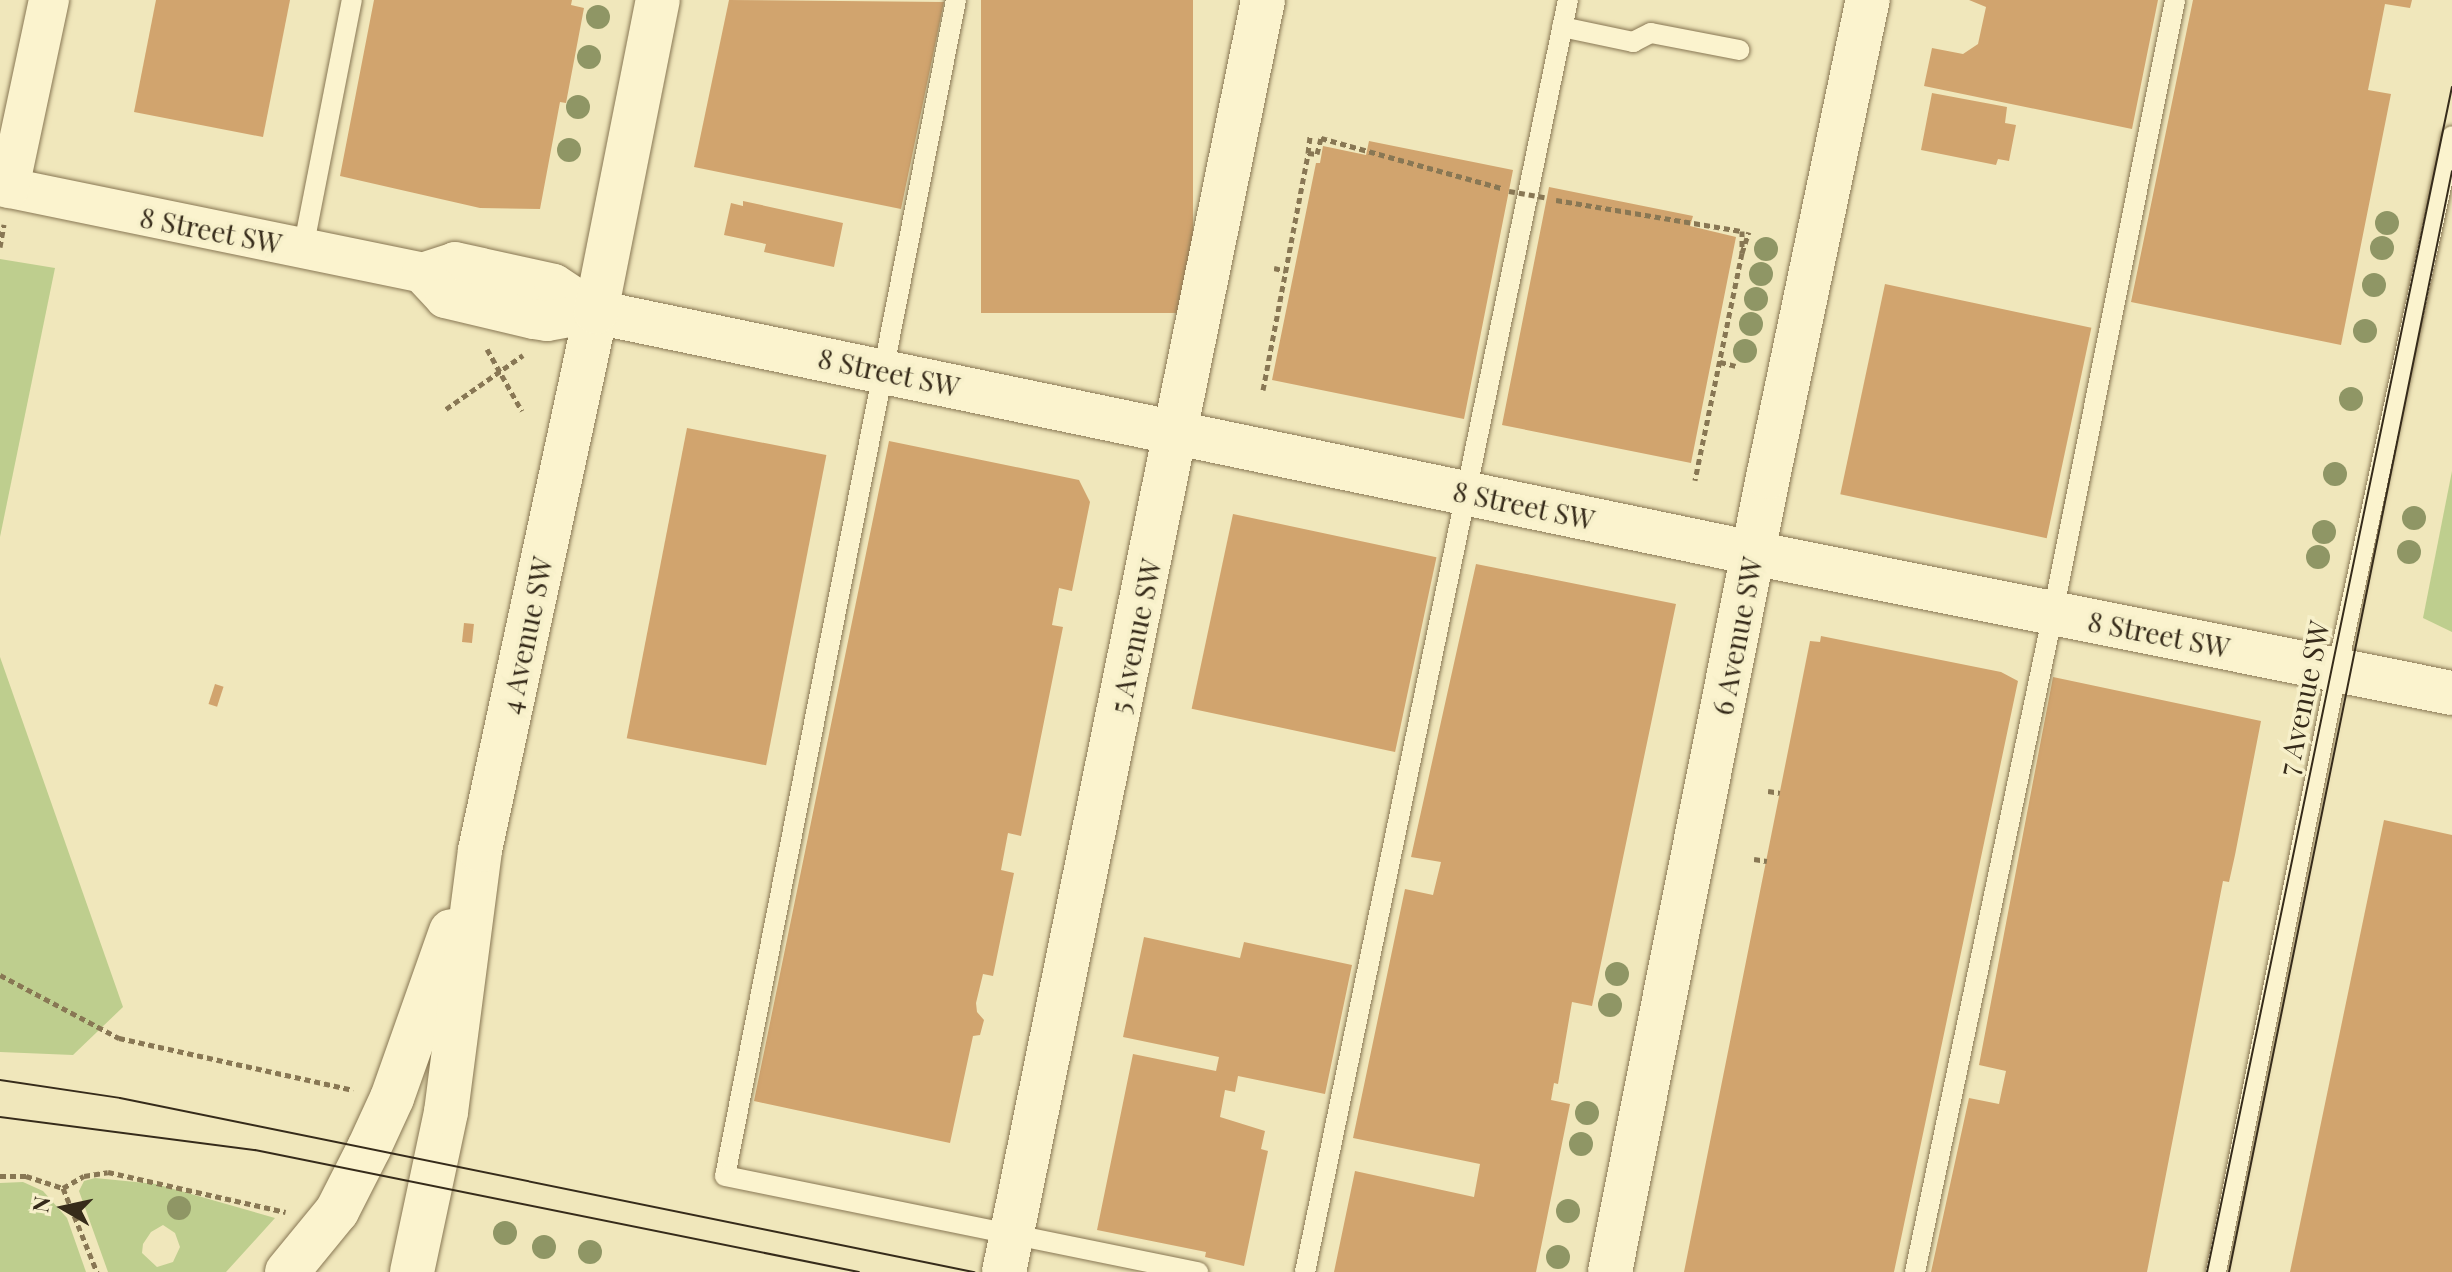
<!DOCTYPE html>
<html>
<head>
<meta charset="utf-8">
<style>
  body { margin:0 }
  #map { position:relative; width:2452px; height:1272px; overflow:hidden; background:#f0e7bb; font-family:"Playfair Display",serif }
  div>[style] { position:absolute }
  .green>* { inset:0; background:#bece8e }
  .building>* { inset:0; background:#d1a46e; transform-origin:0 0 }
  .path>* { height:5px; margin-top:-2.5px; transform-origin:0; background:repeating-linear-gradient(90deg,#887754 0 6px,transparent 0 10px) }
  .roads { filter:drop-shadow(0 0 2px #887754) drop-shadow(0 0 2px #887754) }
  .service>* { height:20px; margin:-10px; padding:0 10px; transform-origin:10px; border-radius:10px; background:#fbf3ce }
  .minor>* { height:40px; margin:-20px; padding:0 20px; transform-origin:20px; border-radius:20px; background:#fbf3ce }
  .secondary>* { height:44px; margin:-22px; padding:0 22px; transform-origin:22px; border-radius:22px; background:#fbf3ce }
  .tram>* { height:2px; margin:-1px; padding:0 1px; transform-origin:1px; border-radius:1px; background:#362b1a }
  .path-bridge>* { height:5px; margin-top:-2.5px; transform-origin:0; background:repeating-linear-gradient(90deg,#887754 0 6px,transparent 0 10px) }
  .trees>* { width:24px; height:24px; margin:-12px; border-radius:50%; background:#8f9665 }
  span { translate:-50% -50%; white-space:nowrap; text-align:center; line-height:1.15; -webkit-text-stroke:7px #f7f0ca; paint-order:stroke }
  .street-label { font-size:28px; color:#362b1a }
  .north { position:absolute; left:24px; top:1168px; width:80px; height:80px; -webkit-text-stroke:6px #f7f0ca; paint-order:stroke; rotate:279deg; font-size:22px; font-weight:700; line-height:32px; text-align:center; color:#362b1a }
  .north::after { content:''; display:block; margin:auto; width:28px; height:36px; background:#362b1a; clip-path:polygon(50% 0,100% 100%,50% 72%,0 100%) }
</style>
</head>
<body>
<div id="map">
  <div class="green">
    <i style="clip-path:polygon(0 259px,55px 268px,0 537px)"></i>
    <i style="clip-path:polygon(2452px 471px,2452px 632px,2423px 618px)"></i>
    <i style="clip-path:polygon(0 657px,123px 1007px,73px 1055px,0 1052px)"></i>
    <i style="clip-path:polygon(evenodd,95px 1178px,156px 1184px,275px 1218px,226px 1272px,108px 1272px,79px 1191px,84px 1181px,95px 1178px,163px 1225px,175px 1233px,180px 1247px,173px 1262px,157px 1267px,142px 1253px,143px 1244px,151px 1232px,163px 1225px)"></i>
    <i style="clip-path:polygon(23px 1182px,43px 1191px,67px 1218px,86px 1272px,0 1272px,0 1183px)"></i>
  </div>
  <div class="building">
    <i style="clip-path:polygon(156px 0,290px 0,263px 137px,134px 112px)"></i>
    <i style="clip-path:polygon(374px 0,572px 0,571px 5px,584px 8px,566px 103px,560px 102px,540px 209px,480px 208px,340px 176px)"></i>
    <i style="clip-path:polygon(729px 0,944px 2px,901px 209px,694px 167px)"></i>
    <i style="left:981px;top:0;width:212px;height:313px"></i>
    <i style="clip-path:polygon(1969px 0,2158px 0,2132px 129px,1924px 86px,1932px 48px,1963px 54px,1978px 44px,1986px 7px)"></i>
    <i style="clip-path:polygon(2193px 0,2412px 0,2410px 8px,2385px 4px,2368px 90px,2391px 94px,2341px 345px,2131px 302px)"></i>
    <i style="clip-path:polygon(1932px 93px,2007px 107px,2005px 123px,2016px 125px,2009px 161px,1998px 159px,1996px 165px,1921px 150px)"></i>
    <i style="clip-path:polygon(1369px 141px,1513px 170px,1464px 419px,1272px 380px,1316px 163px,1320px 163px,1323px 146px,1366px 155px)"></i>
    <i style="clip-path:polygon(1549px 187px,1693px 216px,1690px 226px,1736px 237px,1691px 463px,1502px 425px)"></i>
    <i style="clip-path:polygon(743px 201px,843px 223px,834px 267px,764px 252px,766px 244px,724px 235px,731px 203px,743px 206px)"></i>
    <i style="left:1885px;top:284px;width:211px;height:215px;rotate:12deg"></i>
    <i style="left:687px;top:428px;width:142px;height:316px;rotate:11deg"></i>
    <i style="clip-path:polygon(889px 441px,1079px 480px,1090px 502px,1072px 591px,1059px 588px,1052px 625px,1063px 627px,1021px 836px,1008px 833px,1001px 870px,1014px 873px,993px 976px,983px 974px,976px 1003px,977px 1012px,984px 1020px,980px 1035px,973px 1036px,950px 1143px,754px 1101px)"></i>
    <i style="left:1233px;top:514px;width:208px;height:199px;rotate:12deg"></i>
    <i style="clip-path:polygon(1476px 564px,1676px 604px,1592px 1006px,1572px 1002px,1558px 1084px,1554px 1083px,1551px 1100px,1570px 1104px,1536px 1272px,1334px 1272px,1355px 1171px,1474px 1197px,1480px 1164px,1353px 1138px,1405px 889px,1433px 895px,1441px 862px,1411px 857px)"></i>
    <i style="left:464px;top:623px;width:10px;height:19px;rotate:6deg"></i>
    <i style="clip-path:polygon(1821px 636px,2001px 672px,2018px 681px,1894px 1272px,1684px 1272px,1810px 641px,1820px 642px)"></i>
    <i style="clip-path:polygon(2053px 677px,2261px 721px,2235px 855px,2229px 882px,2223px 881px,2147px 1272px,1931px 1272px,1969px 1098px,1999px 1104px,2006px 1071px,1979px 1065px)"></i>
    <i style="left:215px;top:684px;width:9px;height:21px;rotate:18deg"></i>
    <i style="clip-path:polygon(2384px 820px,2452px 835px,2452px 1272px,2290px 1272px)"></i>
    <i style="clip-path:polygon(1144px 937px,1240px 958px,1244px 942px,1352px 965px,1325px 1094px,1238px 1076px,1235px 1092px,1225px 1090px,1220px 1117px,1265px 1131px,1261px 1149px,1268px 1151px,1244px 1266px,1205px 1257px,1206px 1252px,1097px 1230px,1133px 1054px,1216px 1071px,1219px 1057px,1123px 1037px)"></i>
  </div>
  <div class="path">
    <i style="left:1308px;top:153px;width:17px;rotate:-83deg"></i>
    <i style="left:1556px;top:200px;width:189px;rotate:9.5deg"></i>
    <i style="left:1742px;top:231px;width:22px;rotate:90deg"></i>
    <i style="left:1742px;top:253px;width:232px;rotate:101.7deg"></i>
    <i style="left:0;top:247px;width:23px;rotate:-80deg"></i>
    <i style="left:1742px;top:253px;width:22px;rotate:-72deg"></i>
    <i style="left:1274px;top:268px;width:12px;rotate:14deg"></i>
    <i style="left:487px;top:349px;width:71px;rotate:60.6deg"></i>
    <i style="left:1720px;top:362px;width:16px;rotate:14deg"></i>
    <i style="left:1263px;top:390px;width:241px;rotate:-79.2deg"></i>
    <i style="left:1308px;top:153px;width:9px;rotate:6deg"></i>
    <i style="left:1317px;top:154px;width:16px;rotate:-76deg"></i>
    <i style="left:1321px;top:138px;width:187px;rotate:15.5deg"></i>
    <i style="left:446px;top:409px;width:94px;rotate:-35deg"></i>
    <i style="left:1768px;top:791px;width:12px;rotate:9deg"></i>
    <i style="left:1754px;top:859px;width:13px;rotate:9deg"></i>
    <i style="left:0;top:975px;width:135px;rotate:27.9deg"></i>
    <i style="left:119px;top:1038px;width:240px;rotate:12.5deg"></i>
    <i style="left:0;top:1176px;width:26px"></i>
    <i style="left:26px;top:1176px;width:39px;rotate:18deg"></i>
    <i style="left:63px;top:1188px;width:91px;rotate:68deg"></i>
    <i style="left:63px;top:1188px;width:24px;rotate:-30deg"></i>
    <i style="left:84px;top:1176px;width:24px;rotate:-9deg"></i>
    <i style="left:108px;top:1172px;width:182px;rotate:12.7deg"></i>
  </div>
  <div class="roads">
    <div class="service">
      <i style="left:956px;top:0;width:1198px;rotate:101.11deg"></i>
      <i style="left:725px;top:1176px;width:483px;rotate:11.5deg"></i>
      <i style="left:1562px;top:27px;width:73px;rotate:11.9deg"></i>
      <i style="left:1633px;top:42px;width:20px;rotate:-27deg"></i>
      <i style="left:1651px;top:33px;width:90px;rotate:10.9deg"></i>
      <i style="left:303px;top:249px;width:254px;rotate:-78.9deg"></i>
      <i style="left:1305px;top:1272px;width:1299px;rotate:-78.32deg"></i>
      <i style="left:1915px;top:1272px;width:673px;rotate:-78.17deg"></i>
      <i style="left:2053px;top:613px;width:625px;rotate:-78.74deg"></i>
      <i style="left:2216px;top:1272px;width:614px;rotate:-78.64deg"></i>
      <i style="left:2337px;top:670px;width:546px;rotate:-77.85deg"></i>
    </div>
    <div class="minor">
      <i style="left:0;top:186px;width:431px;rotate:11.6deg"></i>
      <i style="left:422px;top:273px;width:35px;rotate:-18deg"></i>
      <i style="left:455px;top:262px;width:101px;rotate:12.5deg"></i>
      <i style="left:554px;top:284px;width:50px;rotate:33.7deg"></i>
      <i style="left:9px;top:188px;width:192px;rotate:-78deg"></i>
      <i style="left:422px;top:273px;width:34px;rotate:47deg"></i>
      <i style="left:445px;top:298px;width:91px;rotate:13.3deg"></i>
      <i style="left:534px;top:319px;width:13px;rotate:9deg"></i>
      <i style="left:547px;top:321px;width:50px;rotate:-10.4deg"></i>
    </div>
    <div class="secondary">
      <i style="left:596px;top:312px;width:1182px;rotate:11.77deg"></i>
      <i style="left:1753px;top:553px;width:713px;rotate:11.33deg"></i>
      <i style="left:287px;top:1272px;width:79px;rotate:-50.7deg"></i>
      <i style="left:337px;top:1211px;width:71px;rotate:-63.1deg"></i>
      <i style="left:369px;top:1148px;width:55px;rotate:-65.3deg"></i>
      <i style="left:392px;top:1098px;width:177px;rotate:-70.5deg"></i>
      <i style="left:412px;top:1272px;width:164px;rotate:-78deg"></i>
      <i style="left:446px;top:1112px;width:264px;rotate:-82.6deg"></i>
      <i style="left:480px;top:850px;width:550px;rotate:-77.83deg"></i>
      <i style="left:596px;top:312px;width:318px;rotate:-78.8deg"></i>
      <i style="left:1004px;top:1272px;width:1298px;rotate:-78.49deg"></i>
      <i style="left:1610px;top:1272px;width:811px;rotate:-78.76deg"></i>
      <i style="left:1768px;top:477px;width:487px;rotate:-78.2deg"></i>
    </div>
  </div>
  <div class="tram">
    <i style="left:0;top:1080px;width:121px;rotate:8.5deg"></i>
    <i style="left:120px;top:1098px;width:872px;rotate:11.52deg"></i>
    <i style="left:0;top:1117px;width:257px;rotate:7.4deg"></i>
    <i style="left:255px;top:1150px;width:616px;rotate:11.42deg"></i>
    <i style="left:2207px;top:1272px;width:1210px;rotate:-78.32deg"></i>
    <i style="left:2229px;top:1272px;width:1123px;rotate:-78.55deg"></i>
  </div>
  <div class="path-bridge">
    <i style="left:1509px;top:191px;width:39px;rotate:10deg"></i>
  </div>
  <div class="trees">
    <i style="left:598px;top:17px"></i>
    <i style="left:589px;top:57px"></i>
    <i style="left:578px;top:107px"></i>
    <i style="left:569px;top:150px"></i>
    <i style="left:2387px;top:223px"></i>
    <i style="left:2382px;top:248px"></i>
    <i style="left:1766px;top:249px"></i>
    <i style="left:1761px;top:274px"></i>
    <i style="left:2374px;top:285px"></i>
    <i style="left:1756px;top:299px"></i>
    <i style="left:1751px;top:324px"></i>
    <i style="left:2365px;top:331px"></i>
    <i style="left:1745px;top:351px"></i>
    <i style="left:2351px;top:399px"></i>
    <i style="left:2335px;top:474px"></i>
    <i style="left:2414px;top:518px"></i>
    <i style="left:2324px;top:532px"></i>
    <i style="left:2409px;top:552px"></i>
    <i style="left:2318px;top:557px"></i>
    <i style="left:1617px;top:974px"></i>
    <i style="left:1610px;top:1005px"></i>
    <i style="left:1587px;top:1113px"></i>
    <i style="left:1581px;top:1144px"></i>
    <i style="left:179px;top:1208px"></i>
    <i style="left:1568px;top:1211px"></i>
    <i style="left:505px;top:1233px"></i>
    <i style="left:544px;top:1247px"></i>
    <i style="left:590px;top:1252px"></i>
    <i style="left:1558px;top:1257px"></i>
  </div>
  <div class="street-label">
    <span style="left:211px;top:230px;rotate:11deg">8 Street SW</span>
    <span style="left:889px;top:372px;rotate:12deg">8 Street SW</span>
    <span style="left:1524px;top:505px;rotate:12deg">8 Street SW</span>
    <span style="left:2159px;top:634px;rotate:11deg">8 Street SW</span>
    <span style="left:526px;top:635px;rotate:-78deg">4 Avenue SW</span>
    <span style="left:1135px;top:636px;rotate:-78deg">5 Avenue SW</span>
    <span style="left:1737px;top:636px;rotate:-79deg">6 Avenue SW</span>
    <span style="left:2303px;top:698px;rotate:-78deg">7 Avenue SW</span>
  </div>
  <div class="north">N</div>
</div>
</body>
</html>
